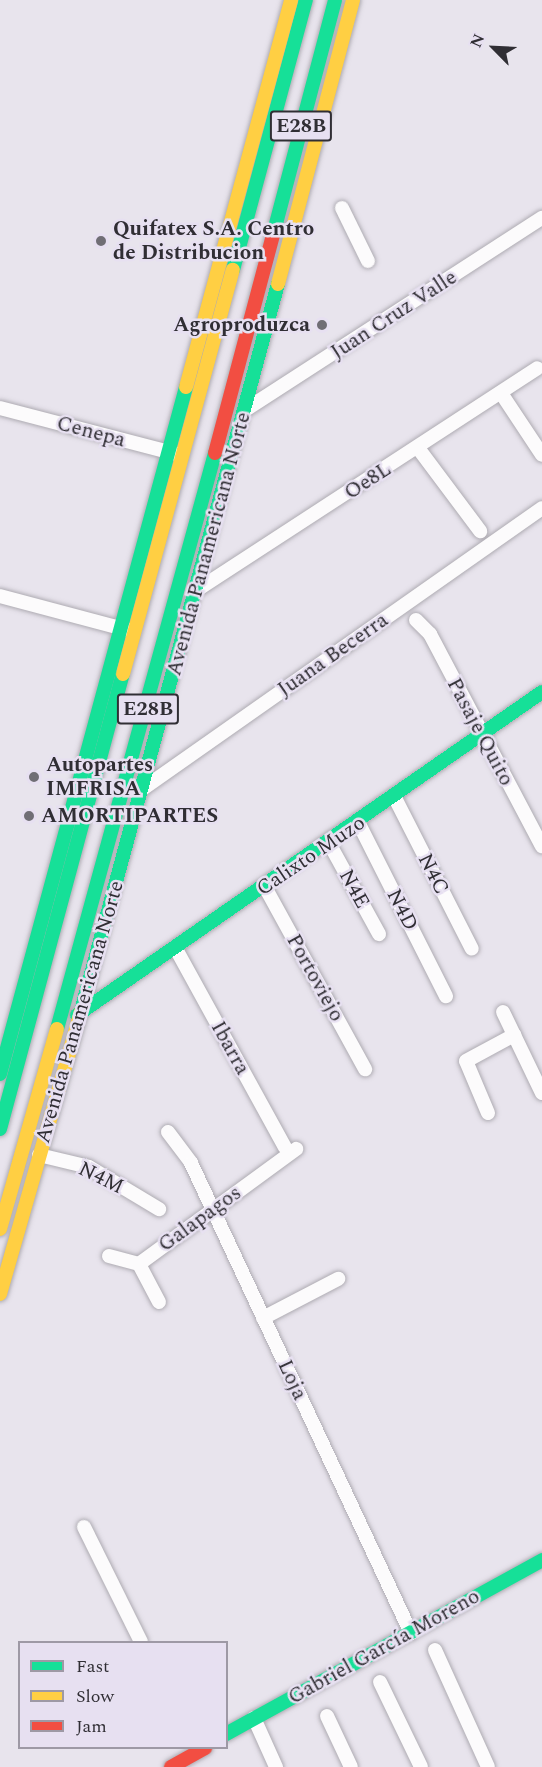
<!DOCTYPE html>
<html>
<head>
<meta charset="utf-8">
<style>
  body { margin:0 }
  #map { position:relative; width:542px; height:1767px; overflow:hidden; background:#e8e4ed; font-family:Spectral,serif }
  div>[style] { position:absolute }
  .roads { filter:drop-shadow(0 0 2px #aeabb2) drop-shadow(0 0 2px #aeabb2) }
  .street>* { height:14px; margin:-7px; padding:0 7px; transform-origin:7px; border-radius:7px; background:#fcfbfc }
  .fast>* { height:14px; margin:-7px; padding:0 7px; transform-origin:7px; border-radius:7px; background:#16e098 }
  .slow>* { height:14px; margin:-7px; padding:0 7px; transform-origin:7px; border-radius:7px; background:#ffcf43 }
  .jam>* { height:14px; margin:-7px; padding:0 7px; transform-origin:7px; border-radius:7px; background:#f24e42 }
  .dots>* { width:16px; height:16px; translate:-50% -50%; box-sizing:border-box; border:3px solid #e7e0f1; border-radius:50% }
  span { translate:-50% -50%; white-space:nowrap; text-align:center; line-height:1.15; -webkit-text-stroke:5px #e7e0f1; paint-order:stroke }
  .shield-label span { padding:2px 4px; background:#e7e0f1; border:2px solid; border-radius:4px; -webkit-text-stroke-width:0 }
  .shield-label { font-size:20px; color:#302e34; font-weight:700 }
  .poi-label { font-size:21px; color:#302e34; font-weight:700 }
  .left { translate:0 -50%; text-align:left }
  .right { translate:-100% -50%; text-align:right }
  .street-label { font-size:21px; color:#302e34 }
  .legend { position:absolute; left:18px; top:1641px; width:210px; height:108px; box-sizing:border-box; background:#e7e0f1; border:2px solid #9e99a5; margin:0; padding:8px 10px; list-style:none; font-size:18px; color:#302e34 }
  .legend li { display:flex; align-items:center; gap:12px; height:30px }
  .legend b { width:30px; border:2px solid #9e99a5 }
  .north { position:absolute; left:464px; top:18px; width:60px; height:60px; -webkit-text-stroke:4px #e7e0f1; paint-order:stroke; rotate:294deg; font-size:16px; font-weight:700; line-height:24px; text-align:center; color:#302e34 }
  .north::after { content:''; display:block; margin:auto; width:21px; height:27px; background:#302e34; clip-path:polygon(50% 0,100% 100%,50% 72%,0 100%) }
</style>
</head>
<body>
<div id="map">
  <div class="roads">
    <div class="street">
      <i style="left:342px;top:208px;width:59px;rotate:63.9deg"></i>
      <i style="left:501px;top:393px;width:74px;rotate:56.5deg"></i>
      <i style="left:0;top:408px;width:182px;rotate:14.6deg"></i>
      <i style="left:245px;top:410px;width:354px;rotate:-32.9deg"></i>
      <i style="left:418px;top:448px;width:104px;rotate:53.2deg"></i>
      <i style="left:197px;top:590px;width:406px;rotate:-33.1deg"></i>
      <i style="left:0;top:596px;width:132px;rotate:14.9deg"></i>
      <i style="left:416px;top:620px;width:20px;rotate:45deg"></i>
      <i style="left:430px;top:634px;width:240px;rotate:62.2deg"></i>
      <i style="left:141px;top:790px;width:490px;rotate:-35.1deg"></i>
      <i style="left:395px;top:798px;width:169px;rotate:63deg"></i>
      <i style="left:359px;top:824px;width:193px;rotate:63.2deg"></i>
      <i style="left:329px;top:843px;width:104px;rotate:61.2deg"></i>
      <i style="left:265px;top:887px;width:208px;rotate:61.2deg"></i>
      <i style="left:176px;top:949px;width:226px;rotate:61.2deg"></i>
      <i style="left:503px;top:1012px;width:90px;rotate:64.3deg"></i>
      <i style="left:488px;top:1113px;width:56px;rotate:-112.9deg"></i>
      <i style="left:466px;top:1061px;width:55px;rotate:-28.4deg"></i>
      <i style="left:168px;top:1132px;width:39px;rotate:53deg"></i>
      <i style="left:191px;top:1163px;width:519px;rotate:64.92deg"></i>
      <i style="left:39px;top:1155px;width:51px;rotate:13.5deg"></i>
      <i style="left:89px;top:1167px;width:82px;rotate:31deg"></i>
      <i style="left:109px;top:1256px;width:31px;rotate:15deg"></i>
      <i style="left:159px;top:1302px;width:43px;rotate:-117.8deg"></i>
      <i style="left:139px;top:1264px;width:195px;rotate:-36.2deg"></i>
      <i style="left:263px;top:1318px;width:85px;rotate:-27.5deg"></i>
      <i style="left:84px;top:1527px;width:128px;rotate:63.6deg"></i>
      <i style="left:435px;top:1650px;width:128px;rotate:65.6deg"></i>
      <i style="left:380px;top:1682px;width:94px;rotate:64.2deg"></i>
      <i style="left:327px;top:1716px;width:56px;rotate:64.8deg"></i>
      <i style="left:254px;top:1718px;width:54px;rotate:65.8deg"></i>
    </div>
    <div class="fast">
      <i style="left:273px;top:235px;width:243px;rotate:-75.2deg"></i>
      <i style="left:233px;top:270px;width:280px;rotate:-74.9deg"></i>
      <i style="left:81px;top:1011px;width:753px;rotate:-74.84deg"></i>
      <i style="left:77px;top:1015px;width:566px;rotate:-34.78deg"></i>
      <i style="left:57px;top:1029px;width:597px;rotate:-74.66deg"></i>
      <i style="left:0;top:1074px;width:712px;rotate:-74.85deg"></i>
      <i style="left:0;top:1129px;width:471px;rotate:-74.9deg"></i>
      <i style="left:226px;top:1734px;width:361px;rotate:-28.8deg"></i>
    </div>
    <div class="slow">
      <i style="left:278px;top:284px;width:294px;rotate:-75.2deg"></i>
      <i style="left:186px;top:387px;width:401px;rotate:-74.8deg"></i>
      <i style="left:123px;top:674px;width:419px;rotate:-74.8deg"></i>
      <i style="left:0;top:1229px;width:208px;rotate:-74.1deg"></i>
      <i style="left:0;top:1294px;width:294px;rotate:-74deg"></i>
    </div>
    <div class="jam">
      <i style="left:215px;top:453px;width:226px;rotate:-75.1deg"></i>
      <i style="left:171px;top:1767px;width:39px;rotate:-29deg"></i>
    </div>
  </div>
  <div class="dots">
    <i style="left:101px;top:241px;background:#706e75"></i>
    <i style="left:322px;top:325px;background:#706e75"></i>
    <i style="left:34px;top:777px;background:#706e75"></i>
    <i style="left:29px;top:816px;background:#706e75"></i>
  </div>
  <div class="shield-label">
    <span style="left:301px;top:126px">E28B</span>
    <span style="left:148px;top:709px">E28B</span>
  </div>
  <div class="poi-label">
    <span class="left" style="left:113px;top:241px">Quifatex S.A. Centro<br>de Distribucion</span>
    <span class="right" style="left:310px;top:325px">Agroproduzca</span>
    <span class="left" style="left:46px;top:777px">Autopartes<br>IMFRISA</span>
    <span class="left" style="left:41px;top:816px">AMORTIPARTES</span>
  </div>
  <div class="street-label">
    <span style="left:394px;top:315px;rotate:-33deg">Juan Cruz Valle</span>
    <span style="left:91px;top:432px;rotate:15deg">Cenepa</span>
    <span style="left:368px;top:481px;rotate:-33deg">Oe8L</span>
    <span style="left:209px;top:544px;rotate:-75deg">Avenida Panamericana Norte</span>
    <span style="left:333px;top:655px;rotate:-35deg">Juana Becerra</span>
    <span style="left:480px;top:732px;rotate:62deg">Pasaje Quito</span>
    <span style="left:311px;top:856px;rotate:-34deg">Calixto Muzo</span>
    <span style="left:433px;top:874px;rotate:63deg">N4C</span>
    <span style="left:354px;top:889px;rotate:61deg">N4E</span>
    <span style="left:402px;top:910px;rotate:63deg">N4D</span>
    <span style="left:315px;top:978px;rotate:61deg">Portoviejo</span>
    <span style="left:80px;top:1012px;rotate:-74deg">Avenida Panamericana Norte</span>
    <span style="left:230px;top:1048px;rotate:61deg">Ibarra</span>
    <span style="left:101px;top:1178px;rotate:26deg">N4M</span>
    <span style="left:200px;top:1219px;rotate:-36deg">Galapagos</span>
    <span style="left:292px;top:1380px;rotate:65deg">Loja</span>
    <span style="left:384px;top:1647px;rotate:-29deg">Gabriel García Moreno</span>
  </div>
  <ul class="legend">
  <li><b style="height:8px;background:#16e098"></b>Fast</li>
  <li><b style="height:8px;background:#ffcf43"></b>Slow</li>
  <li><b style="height:8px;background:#f24e42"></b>Jam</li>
  </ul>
  <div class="north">N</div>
</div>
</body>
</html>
